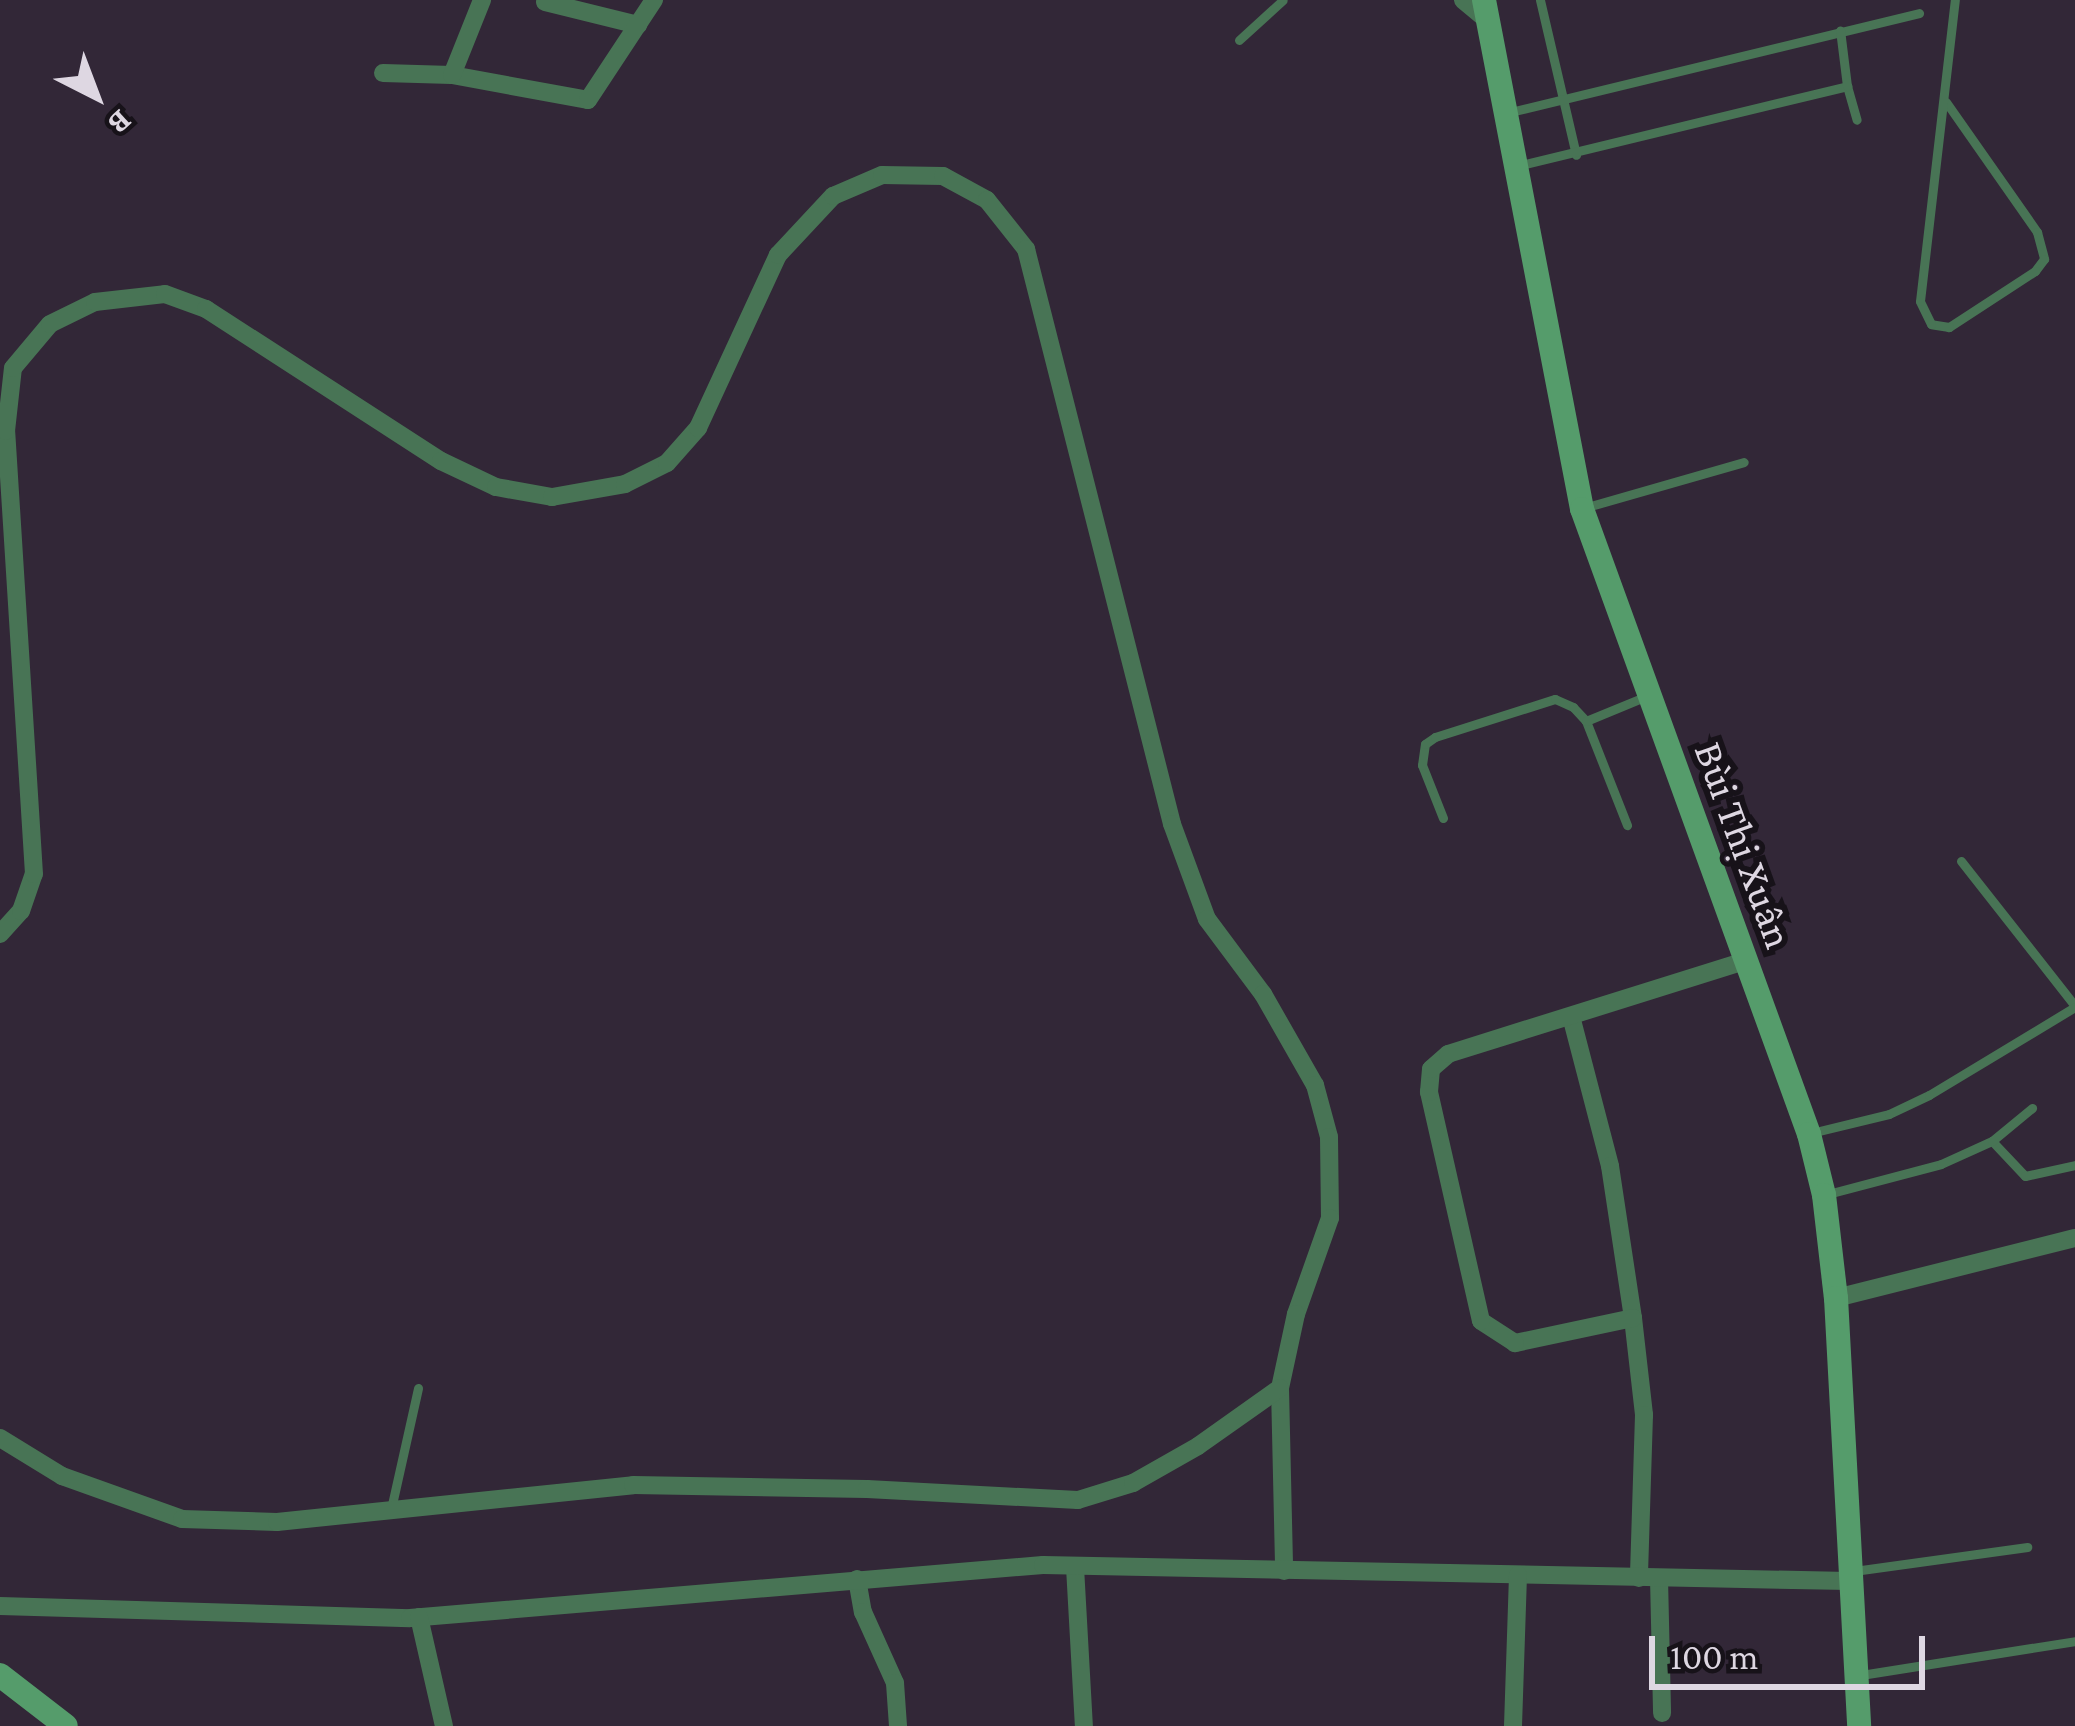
<!DOCTYPE html>
<html>
<head>
<meta charset="utf-8">
<style>
  body { margin:0 }
  #map { position:relative; width:2075px; height:1726px; overflow:hidden; background:#322737; font-family:"Crimson Pro",serif }
  div>[style] { position:absolute }
  .lane>* { height:9px; margin:-4.5px; padding:0 4.5px; transform-origin:4.5px; border-radius:4.5px; background:#487455 }
  .street>* { height:18px; margin:-9px; padding:0 9px; transform-origin:9px; border-radius:9px; background:#487455 }
  .secondary>* { height:24px; margin:-12px; padding:0 12px; transform-origin:12px; border-radius:12px; background:#559c6b }
  span { translate:-50% -50%; white-space:nowrap; text-align:center; line-height:1.15; -webkit-text-stroke:12px #171219; paint-order:stroke }
  .street-label { font-size:42px; color:#ded7e2 }
  .north { position:absolute; left:36px; top:36px; width:120px; height:120px; -webkit-text-stroke:9px #171219; paint-order:stroke; rotate:138deg; font-size:33px; font-weight:700; line-height:48px; text-align:center; color:#ded7e2 }
  .north::after { content:''; display:block; margin:auto; width:42px; height:54px; background:#ded7e2; clip-path:polygon(50% 0,100% 100%,50% 72%,0 100%) }
  .scale { position:absolute; left:1649px; top:1636px; width:276px; height:54px; box-sizing:border-box; border:6px solid #ded7e2; border-top:0; padding-left:15px; font-size:36px; line-height:42px; white-space:nowrap; color:#ded7e2; -webkit-text-stroke:9px #171219; paint-order:stroke }
</style>
</head>
<body>
<div id="map">
  <div class="lane">
    <i style="left:1540px;top:0;width:159px;rotate:76.9deg"></i>
    <i style="left:1239px;top:40px;width:59px;rotate:-42.3deg"></i>
    <i style="left:1847px;top:86px;width:35px;rotate:74deg"></i>
    <i style="left:1946px;top:102px;width:159px;rotate:55deg"></i>
    <i style="left:2037px;top:232px;width:28px;rotate:75deg"></i>
    <i style="left:2044px;top:259px;width:15px;rotate:127deg"></i>
    <i style="left:2035px;top:271px;width:103px;rotate:146.9deg"></i>
    <i style="left:1949px;top:327px;width:18px;rotate:-171deg"></i>
    <i style="left:1931px;top:324px;width:25px;rotate:-116deg"></i>
    <i style="left:1920px;top:301px;width:303px;rotate:-83.4deg"></i>
    <i style="left:1506px;top:113px;width:425px;rotate:-13.6deg"></i>
    <i style="left:1517px;top:166px;width:340px;rotate:-13.6deg"></i>
    <i style="left:1847px;top:86px;width:56px;rotate:-97.1deg"></i>
    <i style="left:1587px;top:507px;width:163px;rotate:-16deg"></i>
    <i style="left:1586px;top:721px;width:112px;rotate:68.5deg"></i>
    <i style="left:1443px;top:818px;width:57px;rotate:-111.6deg"></i>
    <i style="left:1422px;top:765px;width:21px;rotate:-82deg"></i>
    <i style="left:1425px;top:744px;width:12px;rotate:-35deg"></i>
    <i style="left:1435px;top:737px;width:126px;rotate:-17.6deg"></i>
    <i style="left:1555px;top:699px;width:20px;rotate:24deg"></i>
    <i style="left:1573px;top:707px;width:19px;rotate:47deg"></i>
    <i style="left:1586px;top:721px;width:66px;rotate:-22.3deg"></i>
    <i style="left:1961px;top:861px;width:184px;rotate:51.8deg"></i>
    <i style="left:1811px;top:1133px;width:80px;rotate:-13.7deg"></i>
    <i style="left:1889px;top:1114px;width:44px;rotate:-25.4deg"></i>
    <i style="left:1929px;top:1095px;width:170px;rotate:-31.1deg"></i>
    <i style="left:1992px;top:1141px;width:48px;rotate:46.7deg"></i>
    <i style="left:2025px;top:1176px;width:51px;rotate:-12.4deg"></i>
    <i style="left:1824px;top:1195px;width:121px;rotate:-14.8deg"></i>
    <i style="left:1941px;top:1164px;width:56px;rotate:-24.3deg"></i>
    <i style="left:1992px;top:1141px;width:52px;rotate:-39.5deg"></i>
    <i style="left:391px;top:1509px;width:124px;rotate:-77.4deg"></i>
    <i style="left:1854px;top:1571px;width:175px;rotate:-7.9deg"></i>
    <i style="left:1861px;top:1675px;width:217px;rotate:-9deg"></i>
  </div>
  <div class="street">
    <i style="left:1463px;top:0;width:33px;rotate:40deg"></i>
    <i style="left:545px;top:2px;width:96px;rotate:13.9deg"></i>
    <i style="left:383px;top:73px;width:69px;rotate:1.7deg"></i>
    <i style="left:452px;top:75px;width:138px;rotate:10.4deg"></i>
    <i style="left:588px;top:100px;width:120px;rotate:-56.6deg"></i>
    <i style="left:452px;top:75px;width:81px;rotate:-68.2deg"></i>
    <i style="left:0;top:934px;width:31px;rotate:-48deg"></i>
    <i style="left:21px;top:911px;width:39px;rotate:-71deg"></i>
    <i style="left:34px;top:874px;width:444px;rotate:-93.6deg"></i>
    <i style="left:6px;top:431px;width:63px;rotate:-83.7deg"></i>
    <i style="left:13px;top:368px;width:57px;rotate:-49.9deg"></i>
    <i style="left:50px;top:324px;width:50px;rotate:-26.1deg"></i>
    <i style="left:95px;top:302px;width:70px;rotate:-6.5deg"></i>
    <i style="left:165px;top:294px;width:44px;rotate:20.1deg"></i>
    <i style="left:206px;top:309px;width:280px;rotate:32.9deg"></i>
    <i style="left:441px;top:461px;width:61px;rotate:25.3deg"></i>
    <i style="left:496px;top:487px;width:57px;rotate:10.1deg"></i>
    <i style="left:552px;top:497px;width:74px;rotate:-10.1deg"></i>
    <i style="left:625px;top:484px;width:47px;rotate:-26.6deg"></i>
    <i style="left:667px;top:463px;width:47px;rotate:-48.5deg"></i>
    <i style="left:698px;top:428px;width:191px;rotate:-65.2deg"></i>
    <i style="left:778px;top:255px;width:81px;rotate:-47deg"></i>
    <i style="left:833px;top:196px;width:53px;rotate:-23.2deg"></i>
    <i style="left:882px;top:175px;width:61px;rotate:0.9deg"></i>
    <i style="left:943px;top:176px;width:50px;rotate:28.6deg"></i>
    <i style="left:987px;top:200px;width:63px;rotate:51.5deg"></i>
    <i style="left:1026px;top:249px;width:593px;rotate:75.75deg"></i>
    <i style="left:1172px;top:824px;width:101px;rotate:69.8deg"></i>
    <i style="left:1207px;top:919px;width:94px;rotate:53.3deg"></i>
    <i style="left:1263px;top:994px;width:105px;rotate:60.3deg"></i>
    <i style="left:1315px;top:1085px;width:54px;rotate:74.9deg"></i>
    <i style="left:1329px;top:1137px;width:81px;rotate:89.3deg"></i>
    <i style="left:1330px;top:1218px;width:102px;rotate:109.5deg"></i>
    <i style="left:1296px;top:1314px;width:76px;rotate:102.2deg"></i>
    <i style="left:1280px;top:1388px;width:183px;rotate:88.7deg"></i>
    <i style="left:1572px;top:1020px;width:151px;rotate:75.4deg"></i>
    <i style="left:1610px;top:1166px;width:154px;rotate:81.4deg"></i>
    <i style="left:1633px;top:1318px;width:98px;rotate:83.5deg"></i>
    <i style="left:1644px;top:1415px;width:163px;rotate:91.8deg"></i>
    <i style="left:1836px;top:1298px;width:246px;rotate:-14.1deg"></i>
    <i style="left:1633px;top:1318px;width:121px;rotate:168deg"></i>
    <i style="left:1515px;top:1343px;width:40px;rotate:-147.1deg"></i>
    <i style="left:1481px;top:1321px;width:235px;rotate:-102.8deg"></i>
    <i style="left:1429px;top:1092px;width:23px;rotate:-85deg"></i>
    <i style="left:1431px;top:1069px;width:23px;rotate:-41deg"></i>
    <i style="left:1448px;top:1054px;width:311px;rotate:-17.4deg"></i>
    <i style="left:0;top:1438px;width:73px;rotate:31.5deg"></i>
    <i style="left:62px;top:1476px;width:127px;rotate:19.7deg"></i>
    <i style="left:182px;top:1519px;width:95px;rotate:1.8deg"></i>
    <i style="left:277px;top:1522px;width:358px;rotate:-5.9deg"></i>
    <i style="left:633px;top:1485px;width:234px;rotate:1deg"></i>
    <i style="left:867px;top:1489px;width:211px;rotate:3deg"></i>
    <i style="left:1078px;top:1500px;width:58px;rotate:-17.2deg"></i>
    <i style="left:1133px;top:1483px;width:75px;rotate:-29.6deg"></i>
    <i style="left:1198px;top:1446px;width:100px;rotate:-35.3deg"></i>
    <i style="left:1075px;top:1567px;width:159px;rotate:86.8deg"></i>
    <i style="left:1659px;top:1578px;width:135px;rotate:88.7deg"></i>
    <i style="left:857px;top:1579px;width:34px;rotate:80deg"></i>
    <i style="left:863px;top:1612px;width:78px;rotate:65.7deg"></i>
    <i style="left:895px;top:1683px;width:43px;rotate:86deg"></i>
    <i style="left:0;top:1606px;width:410px;rotate:1.7deg"></i>
    <i style="left:410px;top:1618px;width:635px;rotate:-4.79deg"></i>
    <i style="left:1043px;top:1565px;width:806px;rotate:1.14deg"></i>
    <i style="left:419px;top:1617px;width:112px;rotate:77.1deg"></i>
    <i style="left:1513px;top:1726px;width:151px;rotate:-88.1deg"></i>
  </div>
  <div class="secondary">
    <i style="left:1484px;top:0;width:518px;rotate:79.1deg"></i>
    <i style="left:1582px;top:509px;width:665px;rotate:70.04deg"></i>
    <i style="left:1809px;top:1134px;width:63px;rotate:76.2deg"></i>
    <i style="left:1824px;top:1195px;width:104px;rotate:83.4deg"></i>
    <i style="left:1836px;top:1298px;width:429px;rotate:86.9deg"></i>
    <i style="left:0;top:1675px;width:83px;rotate:37.7deg"></i>
  </div>
  <div class="street-label">
    <span style="left:1744px;top:845px;rotate:70deg">Bùi Thị Xuân</span>
  </div>
  <div class="north">B</div>
  <div class="scale">100 m</div>
</div>
</body>
</html>
